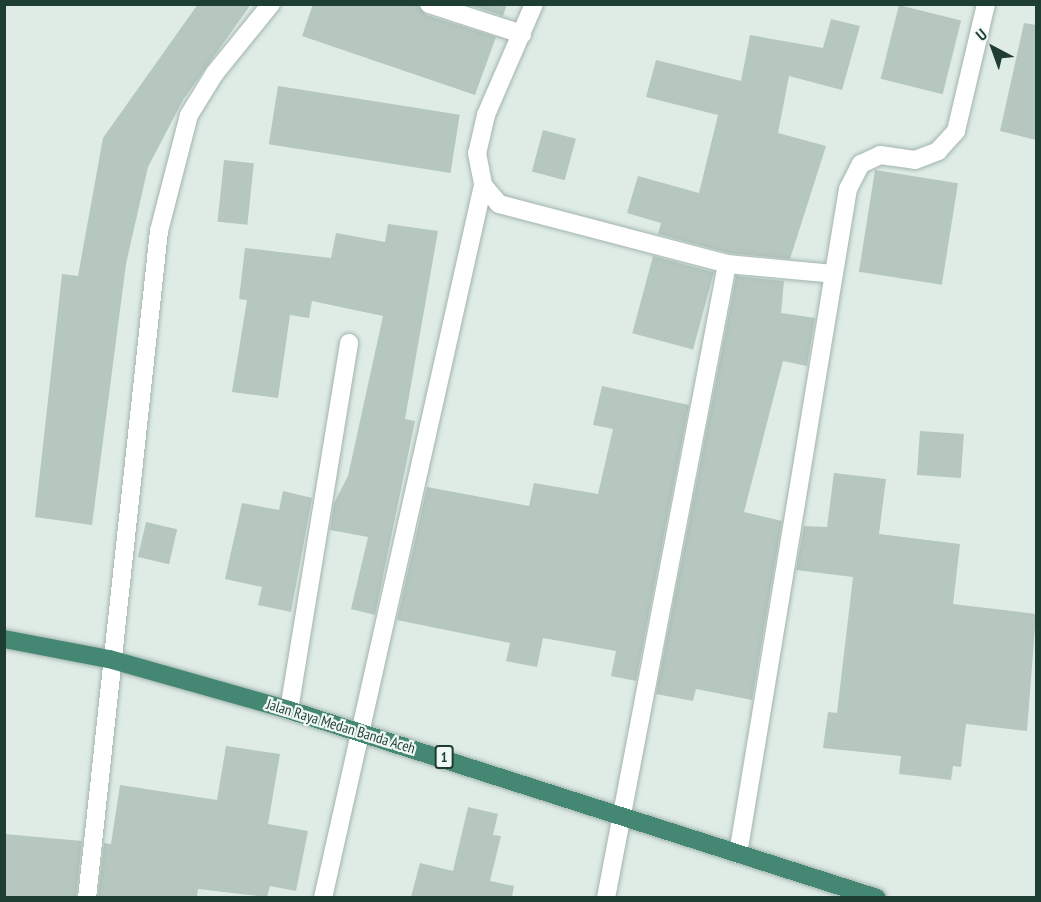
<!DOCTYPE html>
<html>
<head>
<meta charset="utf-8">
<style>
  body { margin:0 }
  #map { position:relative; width:1041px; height:902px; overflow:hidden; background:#dfece6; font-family:"PT Sans Narrow",sans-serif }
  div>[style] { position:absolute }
  .building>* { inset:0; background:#b5c7be; transform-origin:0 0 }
  .roads { filter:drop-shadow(0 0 2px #a2b4ad) drop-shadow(0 0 2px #a2b4ad) }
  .minor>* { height:18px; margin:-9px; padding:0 9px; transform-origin:9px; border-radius:9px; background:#fff }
  .trunk>* { height:18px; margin:-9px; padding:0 9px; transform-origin:9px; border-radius:9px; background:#448874 }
  span { translate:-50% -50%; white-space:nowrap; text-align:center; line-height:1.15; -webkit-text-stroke:4.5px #f0f8f4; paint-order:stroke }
  .shield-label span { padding:2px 4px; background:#f0f8f4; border:2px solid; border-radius:4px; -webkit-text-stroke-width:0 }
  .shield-label { font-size:14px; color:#1f3e33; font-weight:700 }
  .street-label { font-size:15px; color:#1f3e33 }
  .frame { position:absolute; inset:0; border:6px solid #1f3e33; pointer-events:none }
  .north { position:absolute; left:963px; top:18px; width:60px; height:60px; -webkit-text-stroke:4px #f0f8f4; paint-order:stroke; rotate:319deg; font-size:16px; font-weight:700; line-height:24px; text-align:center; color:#1f3e33 }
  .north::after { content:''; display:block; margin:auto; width:21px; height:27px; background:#1f3e33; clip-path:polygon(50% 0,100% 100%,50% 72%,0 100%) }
</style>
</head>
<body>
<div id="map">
  <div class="building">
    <i style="clip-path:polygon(198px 4px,251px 4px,183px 100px,148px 167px,126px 264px,92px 525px,35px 517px,62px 274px,78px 276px,103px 138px)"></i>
    <i style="clip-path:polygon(313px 4px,418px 4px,426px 15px,496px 37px,475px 95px,302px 36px)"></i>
    <i style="clip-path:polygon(467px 4px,507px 4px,503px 16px)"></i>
    <i style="left:899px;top:5px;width:64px;height:76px;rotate:14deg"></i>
    <i style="clip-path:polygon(831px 19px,860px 26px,842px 90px,789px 76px,778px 133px,826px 146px,790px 259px,729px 253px,658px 234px,661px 223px,627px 213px,638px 176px,699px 193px,718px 115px,646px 97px,656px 60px,741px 81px,750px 35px,823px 48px)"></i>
    <i style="clip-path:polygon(1024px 23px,1036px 25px,1036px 140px,1000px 131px)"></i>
    <i style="left:278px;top:86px;width:184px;height:59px;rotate:9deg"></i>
    <i style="left:543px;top:130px;width:34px;height:43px;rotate:15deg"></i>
    <i style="left:224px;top:160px;width:30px;height:62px;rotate:6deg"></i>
    <i style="left:875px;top:170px;width:84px;height:103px;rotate:9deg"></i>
    <i style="clip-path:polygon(388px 224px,438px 231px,405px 419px,415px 421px,375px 615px,351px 609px,368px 537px,330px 530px,334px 503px,348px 476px,383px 316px,312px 301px,309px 318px,290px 315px,278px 398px,232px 392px,247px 300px,239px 299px,245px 248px,331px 258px,336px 233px,385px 242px)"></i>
    <i style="left:653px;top:256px;width:63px;height:80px;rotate:15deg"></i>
    <i style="clip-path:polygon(736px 276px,784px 281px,781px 313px,815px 318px,807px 366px,783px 361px,744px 512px,782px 521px,752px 700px,696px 689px,693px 701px,656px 694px)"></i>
    <i style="clip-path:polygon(602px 386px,689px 405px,636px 681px,611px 676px,616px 651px,543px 638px,537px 667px,506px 661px,510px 643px,397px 620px,427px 487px,529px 506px,534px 483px,598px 494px,613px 429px,593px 425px)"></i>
    <i style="left:920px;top:431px;width:44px;height:44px;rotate:4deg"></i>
    <i style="clip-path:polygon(834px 473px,886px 479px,879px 534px,960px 544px,953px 604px,1036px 614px,1027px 731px,966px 724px,961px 767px,953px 766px,951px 780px,899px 774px,901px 756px,823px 748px,828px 712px,837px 713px,853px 577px,796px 570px,804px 526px,827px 527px)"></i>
    <i style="clip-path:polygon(283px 491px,312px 498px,291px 612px,258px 605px,262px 587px,225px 579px,242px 503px,279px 510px)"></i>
    <i style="left:146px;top:522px;width:32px;height:36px;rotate:13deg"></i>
    <i style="clip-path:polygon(226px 746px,280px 754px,268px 824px,308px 831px,296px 891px,270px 886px,267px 897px,198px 889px,197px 897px,98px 897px,104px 843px,111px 844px,120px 785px,217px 800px)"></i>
    <i style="clip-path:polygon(468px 807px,498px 814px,493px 835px,501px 836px,490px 881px,514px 886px,512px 897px,411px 897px,420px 863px,453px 871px)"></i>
    <i style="clip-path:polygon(4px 834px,82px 841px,76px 897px,4px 897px)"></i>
  </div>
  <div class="roads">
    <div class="minor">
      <i style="left:429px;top:4px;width:98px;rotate:17.9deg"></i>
      <i style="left:534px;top:4px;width:121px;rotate:113.4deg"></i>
      <i style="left:486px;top:115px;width:39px;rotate:103deg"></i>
      <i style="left:477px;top:153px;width:33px;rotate:79deg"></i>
      <i style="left:483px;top:185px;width:25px;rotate:50deg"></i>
      <i style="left:499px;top:204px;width:236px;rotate:14.7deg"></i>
      <i style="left:727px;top:264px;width:107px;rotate:5.3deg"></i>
      <i style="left:289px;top:710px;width:372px;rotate:-80.7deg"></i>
      <i style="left:738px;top:854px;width:674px;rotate:-80.61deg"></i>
      <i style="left:848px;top:189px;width:28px;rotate:-63deg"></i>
      <i style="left:861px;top:164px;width:21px;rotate:-25deg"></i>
      <i style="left:880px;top:155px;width:35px;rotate:8deg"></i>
      <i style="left:915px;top:160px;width:25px;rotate:-21deg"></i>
      <i style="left:938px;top:151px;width:27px;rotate:-48deg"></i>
      <i style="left:956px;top:131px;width:130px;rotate:-76.7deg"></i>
      <i style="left:87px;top:898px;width:671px;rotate:-83.84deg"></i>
      <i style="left:159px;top:231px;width:120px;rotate:-75.5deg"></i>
      <i style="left:189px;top:115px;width:49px;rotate:-58.2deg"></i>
      <i style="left:215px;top:73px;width:89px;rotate:-50.9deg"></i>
      <i style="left:323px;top:898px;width:731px;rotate:-77.35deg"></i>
      <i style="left:606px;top:898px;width:645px;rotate:-79.19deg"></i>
    </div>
    <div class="trunk">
      <i style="left:4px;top:639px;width:107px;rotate:10.8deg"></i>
      <i style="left:109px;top:659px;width:187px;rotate:15.8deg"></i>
      <i style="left:289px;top:710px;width:617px;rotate:17.73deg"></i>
    </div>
  </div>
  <div class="shield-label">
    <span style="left:444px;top:757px">1</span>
  </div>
  <div class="street-label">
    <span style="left:341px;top:726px;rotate:17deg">Jalan Raya Medan Banda Aceh</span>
  </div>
  <div class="frame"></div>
  <div class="north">U</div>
</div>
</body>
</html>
